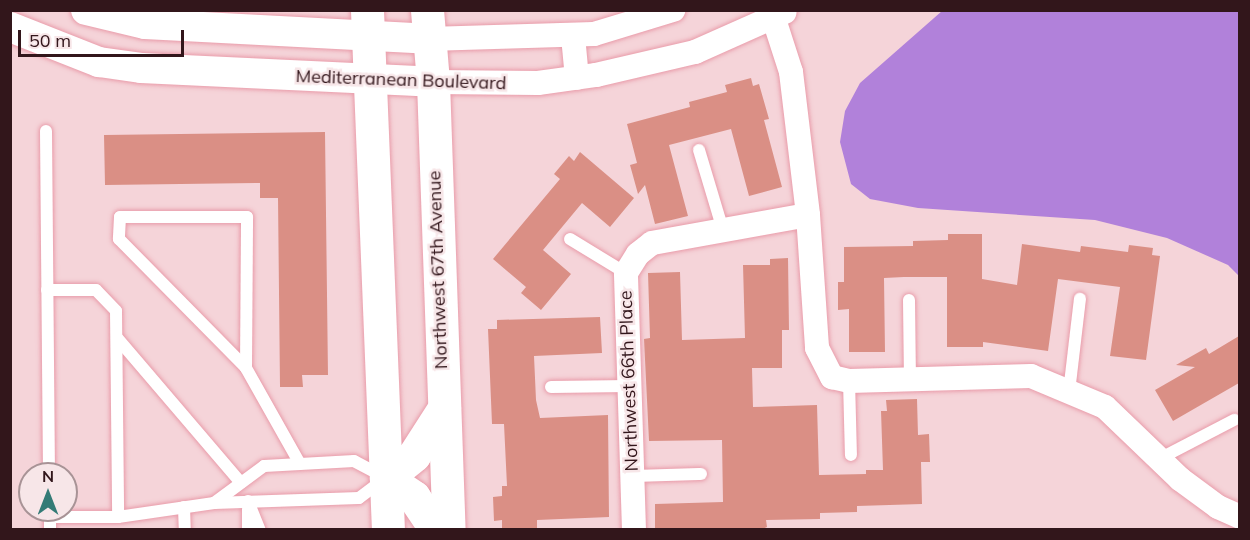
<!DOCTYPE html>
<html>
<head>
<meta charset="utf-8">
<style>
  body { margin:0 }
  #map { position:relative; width:1250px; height:540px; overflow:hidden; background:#f5d4d9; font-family:Mulish,sans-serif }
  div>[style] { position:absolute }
  .water>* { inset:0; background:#b181da }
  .building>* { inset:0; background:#da8f85 }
  .roads { filter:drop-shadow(0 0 2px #e99caa) drop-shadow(0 0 2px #e99caa) }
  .service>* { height:12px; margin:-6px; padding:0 6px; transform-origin:6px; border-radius:6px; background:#fff }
  .minor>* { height:24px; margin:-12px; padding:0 12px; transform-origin:12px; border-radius:12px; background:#fff }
  .tertiary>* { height:30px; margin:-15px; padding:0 15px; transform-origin:15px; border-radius:15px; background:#fff }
  .secondary>* { height:33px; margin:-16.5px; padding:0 16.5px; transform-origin:16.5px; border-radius:16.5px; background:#fff }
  span { translate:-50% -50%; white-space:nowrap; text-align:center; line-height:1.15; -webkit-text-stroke:5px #f7e6e8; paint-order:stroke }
  .street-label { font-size:18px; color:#32161b }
  .frame { position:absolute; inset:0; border:12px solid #32161b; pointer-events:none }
  .north { position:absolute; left:18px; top:462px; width:60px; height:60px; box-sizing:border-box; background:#f7e6e8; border:2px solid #a89396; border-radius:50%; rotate:0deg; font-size:16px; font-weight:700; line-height:24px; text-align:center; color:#32161b }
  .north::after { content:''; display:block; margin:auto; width:21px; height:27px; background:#347b76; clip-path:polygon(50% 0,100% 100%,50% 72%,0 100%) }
  .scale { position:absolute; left:18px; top:30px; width:166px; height:27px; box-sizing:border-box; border:3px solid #32161b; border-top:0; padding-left:8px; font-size:18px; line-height:21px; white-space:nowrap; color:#32161b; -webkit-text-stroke:4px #f7e6e8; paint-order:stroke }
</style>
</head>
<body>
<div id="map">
  <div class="water">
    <i style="clip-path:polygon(942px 11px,1239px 11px,1239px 276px,1228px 265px,1167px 238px,1095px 220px,918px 208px,870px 199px,851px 184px,840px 142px,845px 111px,860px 83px)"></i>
  </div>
  <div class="building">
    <i style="clip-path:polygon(751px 78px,753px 86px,759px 84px,769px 119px,764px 120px,782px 187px,749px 196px,731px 129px,669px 145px,688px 216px,655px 224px,645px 185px,638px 194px,630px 165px,637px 163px,627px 124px,690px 107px,689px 102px,727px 92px,725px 85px)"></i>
    <i style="clip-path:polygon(325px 132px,328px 375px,302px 375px,303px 387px,280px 387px,278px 198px,260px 198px,260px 183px,105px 185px,104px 135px)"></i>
    <i style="clip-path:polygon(580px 152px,634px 198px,610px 227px,582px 203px,543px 250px,571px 274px,541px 310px,521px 293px,526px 287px,493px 259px,560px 179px,554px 174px,569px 156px,574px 161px)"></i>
    <i style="clip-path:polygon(948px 234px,982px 234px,982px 279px,1017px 285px,1022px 244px,1080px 252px,1081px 246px,1128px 252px,1129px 245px,1153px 248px,1152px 255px,1160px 256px,1146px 360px,1110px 356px,1120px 287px,1058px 279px,1048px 351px,983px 342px,983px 347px,947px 347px,947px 277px,904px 277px,884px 278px,885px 352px,849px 352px,849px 309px,838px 310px,838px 282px,844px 282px,844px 247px,913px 246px,913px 241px,948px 240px)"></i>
    <i style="clip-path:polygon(788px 258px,789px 330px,782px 330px,782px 368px,752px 368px,753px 407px,817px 405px,819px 475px,866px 474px,866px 470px,883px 470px,881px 411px,887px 411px,886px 400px,917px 399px,918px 435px,929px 434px,930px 462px,921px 462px,922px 504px,857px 506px,857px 512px,820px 513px,820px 519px,766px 520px,767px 527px,760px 530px,655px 530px,655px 504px,723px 502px,722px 440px,649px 441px,644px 339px,650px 338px,648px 273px,680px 272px,682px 340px,745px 338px,743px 265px,770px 265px,770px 259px)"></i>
    <i style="clip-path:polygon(600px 317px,602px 353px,534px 356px,536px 400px,540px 418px,608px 415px,609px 517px,537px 520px,537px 530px,502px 530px,502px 520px,494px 521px,493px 497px,502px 496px,502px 486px,507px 486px,504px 424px,492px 424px,488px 329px,497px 329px,497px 320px)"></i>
    <i style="clip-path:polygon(1239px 336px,1239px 383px,1173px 421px,1155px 390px,1195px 367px,1176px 365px,1206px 348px,1209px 354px)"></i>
  </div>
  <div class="roads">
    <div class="service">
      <i style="left:46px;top:131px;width:343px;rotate:89.5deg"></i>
      <i style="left:699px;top:150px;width:84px;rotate:73.3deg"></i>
      <i style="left:570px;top:239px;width:66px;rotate:31.3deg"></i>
      <i style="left:47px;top:290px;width:49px"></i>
      <i style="left:96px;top:290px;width:29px;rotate:46deg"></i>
      <i style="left:116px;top:311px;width:206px;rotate:89.4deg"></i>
      <i style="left:909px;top:300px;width:79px;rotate:89.3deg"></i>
      <i style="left:118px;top:339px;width:189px;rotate:49.5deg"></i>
      <i style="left:246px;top:368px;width:151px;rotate:-89.6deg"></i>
      <i style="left:247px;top:217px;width:127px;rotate:180deg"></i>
      <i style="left:120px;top:217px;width:22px;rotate:93deg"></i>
      <i style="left:119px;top:239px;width:181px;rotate:45.4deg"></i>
      <i style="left:246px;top:368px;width:110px;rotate:60.6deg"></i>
      <i style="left:849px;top:381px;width:74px;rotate:88.5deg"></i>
      <i style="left:551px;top:387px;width:78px;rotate:-0.7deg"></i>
      <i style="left:1069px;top:392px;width:94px;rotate:-83.3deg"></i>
      <i style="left:1159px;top:459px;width:85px;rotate:-27.5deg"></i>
      <i style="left:632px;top:476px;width:69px;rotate:-1.7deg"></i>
      <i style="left:248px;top:501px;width:31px;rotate:68deg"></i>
      <i style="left:184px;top:507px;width:23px;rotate:88deg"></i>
      <i style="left:50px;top:510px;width:7px;rotate:90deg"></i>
      <i style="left:50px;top:517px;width:68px"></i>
      <i style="left:118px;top:517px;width:97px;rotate:-8.3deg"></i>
      <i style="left:214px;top:503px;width:145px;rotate:-2deg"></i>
      <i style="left:359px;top:498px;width:34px;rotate:-37deg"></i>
      <i style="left:386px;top:478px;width:36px;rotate:-152deg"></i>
      <i style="left:354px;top:461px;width:90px;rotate:176.8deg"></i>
      <i style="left:264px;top:466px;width:62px;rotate:143.5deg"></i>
      <i style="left:50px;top:517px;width:13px;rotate:90deg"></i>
      <i style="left:248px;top:530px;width:21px;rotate:-90deg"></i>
    </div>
    <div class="minor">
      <i style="left:771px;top:10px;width:65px;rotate:72.1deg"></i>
      <i style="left:791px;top:72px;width:144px;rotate:83.2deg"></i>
      <i style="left:808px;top:215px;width:133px;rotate:86.1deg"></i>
      <i style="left:817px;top:348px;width:33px;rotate:63deg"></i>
      <i style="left:832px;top:377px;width:17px;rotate:13deg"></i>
      <i style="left:849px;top:381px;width:182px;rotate:-1.6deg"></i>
      <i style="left:1031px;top:376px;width:80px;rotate:22.7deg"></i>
      <i style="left:1105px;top:407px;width:104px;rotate:43.8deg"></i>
      <i style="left:1180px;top:479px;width:47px;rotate:36.4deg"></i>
      <i style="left:1218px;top:507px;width:24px;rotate:24deg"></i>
      <i style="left:573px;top:36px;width:42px;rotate:84.6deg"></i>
      <i style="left:428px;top:39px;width:166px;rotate:-1.7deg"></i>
      <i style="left:594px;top:34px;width:83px;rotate:-16.9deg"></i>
      <i style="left:433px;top:82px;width:105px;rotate:0.5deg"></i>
      <i style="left:538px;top:83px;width:59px;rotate:-7.9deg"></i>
      <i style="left:596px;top:75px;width:102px;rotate:-13.1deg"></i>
      <i style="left:695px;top:52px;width:98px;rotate:-24deg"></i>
      <i style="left:634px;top:530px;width:257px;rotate:-91.8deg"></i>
      <i style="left:626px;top:273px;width:22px;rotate:-58deg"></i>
      <i style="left:638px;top:254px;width:18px;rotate:-38deg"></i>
      <i style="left:652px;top:243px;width:158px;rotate:-10.2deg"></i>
    </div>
    <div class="tertiary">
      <i style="left:86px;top:10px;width:61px;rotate:13.3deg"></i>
      <i style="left:145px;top:24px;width:283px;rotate:3deg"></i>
      <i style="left:10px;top:27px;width:96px;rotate:21.5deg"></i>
      <i style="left:99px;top:62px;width:42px;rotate:8.1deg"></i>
      <i style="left:141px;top:68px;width:292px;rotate:2.7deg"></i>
    </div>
    <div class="secondary">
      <i style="left:367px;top:10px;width:520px;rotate:87.69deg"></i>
      <i style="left:427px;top:10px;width:72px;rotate:85.2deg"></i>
      <i style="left:433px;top:82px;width:448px;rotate:88deg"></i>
      <i style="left:436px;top:530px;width:40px;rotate:-124deg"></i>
      <i style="left:414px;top:497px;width:34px;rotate:-146deg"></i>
      <i style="left:386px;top:478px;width:36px;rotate:-39deg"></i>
      <i style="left:414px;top:455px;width:56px;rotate:-57.4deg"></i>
    </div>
  </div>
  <div class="street-label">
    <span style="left:401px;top:80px;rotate:2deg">Mediterranean Boulevard</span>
    <span style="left:438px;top:270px;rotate:-92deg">Northwest 67th Avenue</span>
    <span style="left:629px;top:381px;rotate:-92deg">Northwest 66th Place</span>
  </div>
  <div class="frame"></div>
  <div class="north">N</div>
  <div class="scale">50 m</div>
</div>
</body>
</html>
